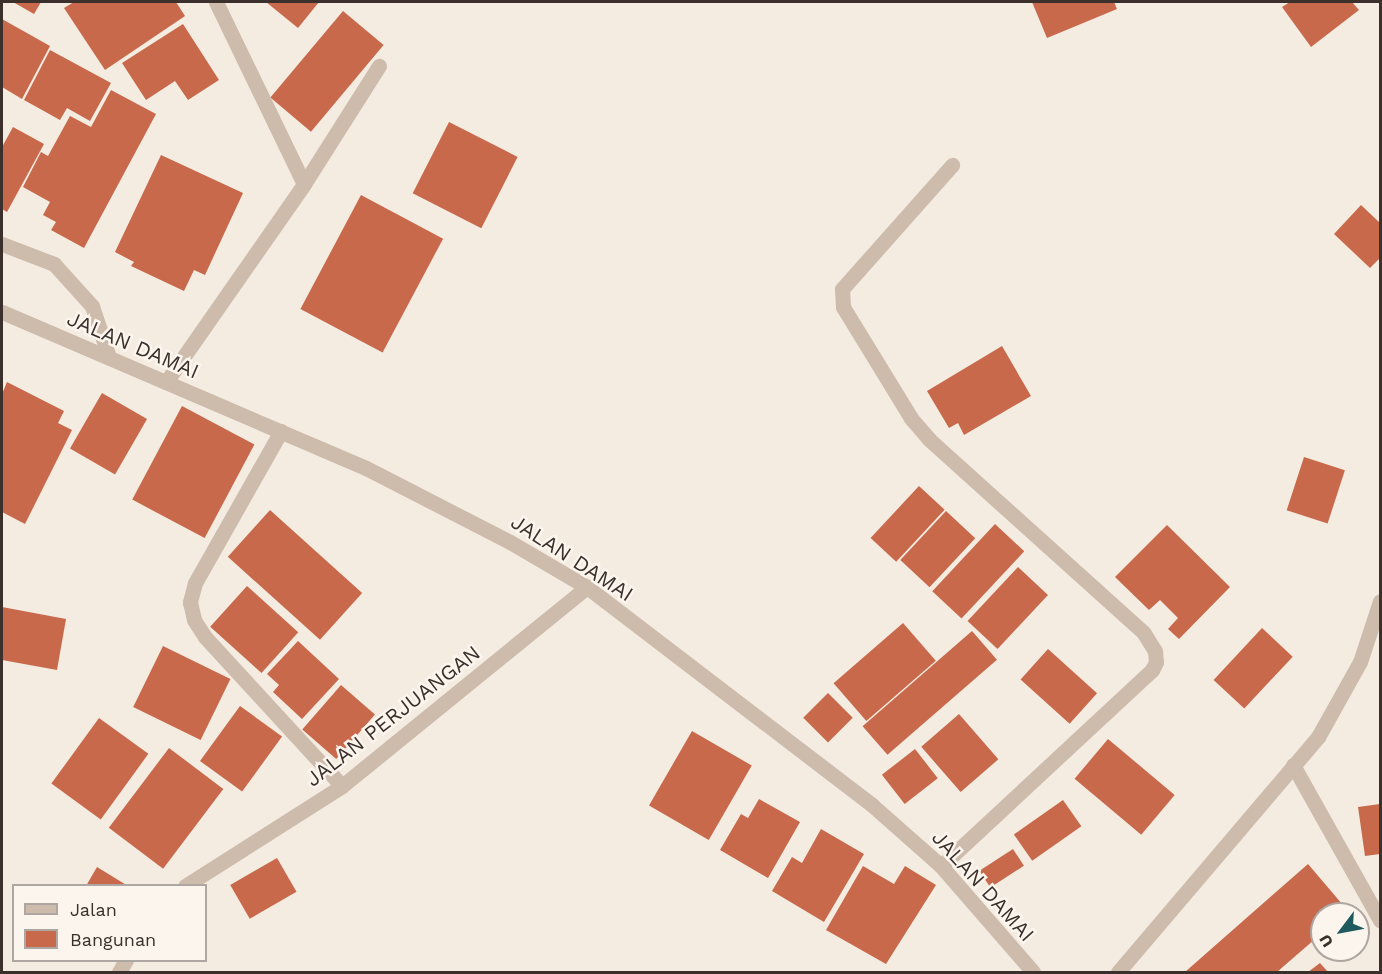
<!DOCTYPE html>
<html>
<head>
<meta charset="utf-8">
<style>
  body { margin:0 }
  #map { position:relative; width:1382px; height:974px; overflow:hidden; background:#f4ebe1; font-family:"Work Sans",sans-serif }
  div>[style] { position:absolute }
  .building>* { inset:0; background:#c8694b; transform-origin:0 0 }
  .minor>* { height:15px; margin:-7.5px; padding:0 7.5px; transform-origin:7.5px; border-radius:7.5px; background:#cdbbac }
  span { translate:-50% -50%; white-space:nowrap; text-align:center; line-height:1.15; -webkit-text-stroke:5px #fbf5ee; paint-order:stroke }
  .street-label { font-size:21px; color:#3b302b }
  .frame { position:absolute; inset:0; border:3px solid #3b302b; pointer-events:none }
  .legend { position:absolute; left:12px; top:884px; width:195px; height:78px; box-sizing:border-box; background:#fbf5ee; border:2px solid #aea6a0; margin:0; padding:8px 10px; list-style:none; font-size:18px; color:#3b302b }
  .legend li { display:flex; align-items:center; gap:12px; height:30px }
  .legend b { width:30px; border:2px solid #aea6a0 }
  .north { position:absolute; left:1310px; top:902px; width:60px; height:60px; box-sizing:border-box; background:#fbf5ee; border:2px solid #aea6a0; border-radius:50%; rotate:238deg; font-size:16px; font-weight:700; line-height:24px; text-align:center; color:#3b302b }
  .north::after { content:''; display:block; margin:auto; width:21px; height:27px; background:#1f5a5e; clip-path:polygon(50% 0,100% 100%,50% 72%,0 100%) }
</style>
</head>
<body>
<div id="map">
  <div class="building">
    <i style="clip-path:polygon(13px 2px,41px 2px,34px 14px)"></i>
    <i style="clip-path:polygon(74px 2px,176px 2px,185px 16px,105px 70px,64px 8px)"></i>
    <i style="clip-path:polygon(266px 2px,319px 2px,298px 28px)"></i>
    <i style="clip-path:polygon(1032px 2px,1114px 2px,1117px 9px,1047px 38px)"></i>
    <i style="clip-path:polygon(1290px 2px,1352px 2px,1359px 10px,1311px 47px,1282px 7px)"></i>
    <i style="left:343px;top:11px;width:53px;height:113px;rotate:40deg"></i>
    <i style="clip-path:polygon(2px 19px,50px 46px,22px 99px,2px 87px)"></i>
    <i style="clip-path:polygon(183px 24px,219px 80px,188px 100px,175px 81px,146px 100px,122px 63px)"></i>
    <i style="clip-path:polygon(50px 50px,111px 83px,90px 121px,67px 108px,60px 120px,24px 100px)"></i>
    <i style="clip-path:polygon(111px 90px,156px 114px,84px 248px,51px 230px,56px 222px,43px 215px,50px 202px,23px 187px,41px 152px,48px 156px,70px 116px,91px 127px)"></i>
    <i style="left:449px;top:122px;width:77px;height:80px;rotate:27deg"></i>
    <i style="clip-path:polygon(13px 127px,44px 144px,7px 212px,2px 209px,2px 147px)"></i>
    <i style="clip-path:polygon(161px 155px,243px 193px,205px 275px,194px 270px,184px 291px,131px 266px,134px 262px,115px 252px)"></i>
    <i style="left:361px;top:195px;width:93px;height:129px;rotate:28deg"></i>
    <i style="clip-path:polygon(1361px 205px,1380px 223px,1380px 258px,1370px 268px,1334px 234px)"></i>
    <i style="clip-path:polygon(1002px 346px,1031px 396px,964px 435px,958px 423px,949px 428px,927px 391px)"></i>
    <i style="clip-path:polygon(7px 382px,64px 411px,58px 423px,72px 430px,25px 524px,2px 512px,2px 394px)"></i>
    <i style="left:102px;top:393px;width:52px;height:64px;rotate:30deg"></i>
    <i style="left:182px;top:406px;width:82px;height:106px;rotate:28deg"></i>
    <i style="left:1304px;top:457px;width:43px;height:56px;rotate:18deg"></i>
    <i style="left:919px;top:486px;width:35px;height:71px;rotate:43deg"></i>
    <i style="left:270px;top:510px;width:124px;height:63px;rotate:42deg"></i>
    <i style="left:946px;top:511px;width:40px;height:67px;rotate:43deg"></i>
    <i style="left:995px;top:524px;width:40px;height:92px;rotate:43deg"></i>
    <i style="clip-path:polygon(1167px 525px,1230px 587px,1179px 639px,1168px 629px,1178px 618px,1160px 600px,1149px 610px,1115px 577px)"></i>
    <i style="left:1018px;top:567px;width:41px;height:74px;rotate:43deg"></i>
    <i style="left:247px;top:586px;width:69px;height:55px;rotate:42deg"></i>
    <i style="clip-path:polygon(2px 607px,66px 619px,57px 670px,2px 660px)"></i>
    <i style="left:903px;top:623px;width:50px;height:92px;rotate:49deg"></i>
    <i style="left:1262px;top:628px;width:42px;height:71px;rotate:43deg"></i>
    <i style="left:972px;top:631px;width:38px;height:145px;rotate:49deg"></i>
    <i style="clip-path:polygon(298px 641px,339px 679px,302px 719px,273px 692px,279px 685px,267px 674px)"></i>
    <i style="left:163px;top:646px;width:75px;height:68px;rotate:26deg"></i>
    <i style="left:1048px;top:649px;width:66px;height:41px;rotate:42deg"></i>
    <i style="left:341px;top:685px;width:45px;height:59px;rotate:41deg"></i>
    <i style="left:828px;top:693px;width:35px;height:35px;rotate:45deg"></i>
    <i style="left:240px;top:706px;width:52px;height:68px;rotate:36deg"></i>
    <i style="left:959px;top:714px;width:60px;height:50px;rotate:49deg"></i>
    <i style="left:99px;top:718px;width:61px;height:81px;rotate:36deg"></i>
    <i style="left:692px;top:731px;width:69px;height:86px;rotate:30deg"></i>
    <i style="left:1108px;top:739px;width:87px;height:52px;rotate:40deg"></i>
    <i style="left:169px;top:748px;width:68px;height:100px;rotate:37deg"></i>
    <i style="left:915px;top:749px;width:37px;height:42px;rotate:52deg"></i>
    <i style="clip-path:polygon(759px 799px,800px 822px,768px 878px,720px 850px,741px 814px,748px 818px)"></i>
    <i style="left:1063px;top:800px;width:32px;height:60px;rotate:55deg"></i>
    <i style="clip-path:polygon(1380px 804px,1380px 854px,1365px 856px,1358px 807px)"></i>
    <i style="clip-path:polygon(821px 829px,864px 854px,824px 922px,772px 891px,792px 857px,802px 863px)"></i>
    <i style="left:1013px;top:849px;width:20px;height:40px;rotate:57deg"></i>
    <i style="left:277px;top:858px;width:39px;height:54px;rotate:60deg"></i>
    <i style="clip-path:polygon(1308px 864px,1348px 911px,1322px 914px,1322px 933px,1277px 972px,1185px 972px)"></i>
    <i style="clip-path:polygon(863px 866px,894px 884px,905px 866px,936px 885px,886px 964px,826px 930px)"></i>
    <i style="clip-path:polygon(97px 867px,128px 886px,86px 886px)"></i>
    <i style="clip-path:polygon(1320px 963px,1328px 972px,1308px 972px)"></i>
  </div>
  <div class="minor">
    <i style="left:216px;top:2px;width:202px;rotate:64.2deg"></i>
    <i style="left:2px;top:244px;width:56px;rotate:21deg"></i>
    <i style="left:54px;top:264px;width:57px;rotate:47.9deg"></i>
    <i style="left:92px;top:306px;width:54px;rotate:71.6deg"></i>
    <i style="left:2px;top:312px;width:396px;rotate:23.2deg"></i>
    <i style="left:366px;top:468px;width:162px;rotate:27.2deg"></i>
    <i style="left:510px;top:542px;width:89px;rotate:30.3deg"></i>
    <i style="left:587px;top:587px;width:359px;rotate:37.4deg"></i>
    <i style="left:872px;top:805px;width:92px;rotate:41.5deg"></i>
    <i style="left:941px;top:866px;width:140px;rotate:49deg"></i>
    <i style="left:166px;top:382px;width:241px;rotate:-55.1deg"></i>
    <i style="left:304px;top:184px;width:140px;rotate:-57.6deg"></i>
    <i style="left:281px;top:431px;width:175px;rotate:119.5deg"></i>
    <i style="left:195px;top:583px;width:20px;rotate:105deg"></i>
    <i style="left:190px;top:602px;width:18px;rotate:77deg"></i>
    <i style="left:194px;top:620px;width:20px;rotate:57deg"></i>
    <i style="left:205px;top:637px;width:202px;rotate:47.4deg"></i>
    <i style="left:1293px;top:765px;width:178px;rotate:60.7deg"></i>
    <i style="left:941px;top:866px;width:288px;rotate:-42.9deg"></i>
    <i style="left:1152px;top:670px;width:9px;rotate:-63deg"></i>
    <i style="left:1156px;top:662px;width:11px;rotate:-95deg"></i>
    <i style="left:1155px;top:651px;width:22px;rotate:-122deg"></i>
    <i style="left:1143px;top:632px;width:288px;rotate:-138deg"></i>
    <i style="left:929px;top:439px;width:28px;rotate:-131deg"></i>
    <i style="left:911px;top:418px;width:130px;rotate:-121.5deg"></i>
    <i style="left:843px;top:307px;width:18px;rotate:-93deg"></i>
    <i style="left:842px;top:289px;width:166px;rotate:-48.4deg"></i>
    <i style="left:185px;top:886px;width:186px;rotate:-32.5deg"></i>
    <i style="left:342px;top:786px;width:316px;rotate:-39.1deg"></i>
    <i style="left:119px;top:972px;width:14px;rotate:-60deg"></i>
    <i style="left:1118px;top:972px;width:309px;rotate:-49.6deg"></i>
    <i style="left:1318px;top:737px;width:86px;rotate:-60.8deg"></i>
    <i style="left:1360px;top:662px;width:64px;rotate:-71.8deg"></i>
  </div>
  <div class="street-label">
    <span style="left:133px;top:345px;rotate:23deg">JALAN DAMAI</span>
    <span style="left:572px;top:558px;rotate:33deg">JALAN DAMAI</span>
    <span style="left:393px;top:716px;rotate:-38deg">JALAN PERJUANGAN</span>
    <span style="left:983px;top:886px;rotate:48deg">JALAN DAMAI</span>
  </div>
  <div class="frame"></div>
  <ul class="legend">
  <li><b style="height:8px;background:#cdbbac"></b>Jalan</li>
  <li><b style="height:16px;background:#c8694b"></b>Bangunan</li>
  </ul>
  <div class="north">U</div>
</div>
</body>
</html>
